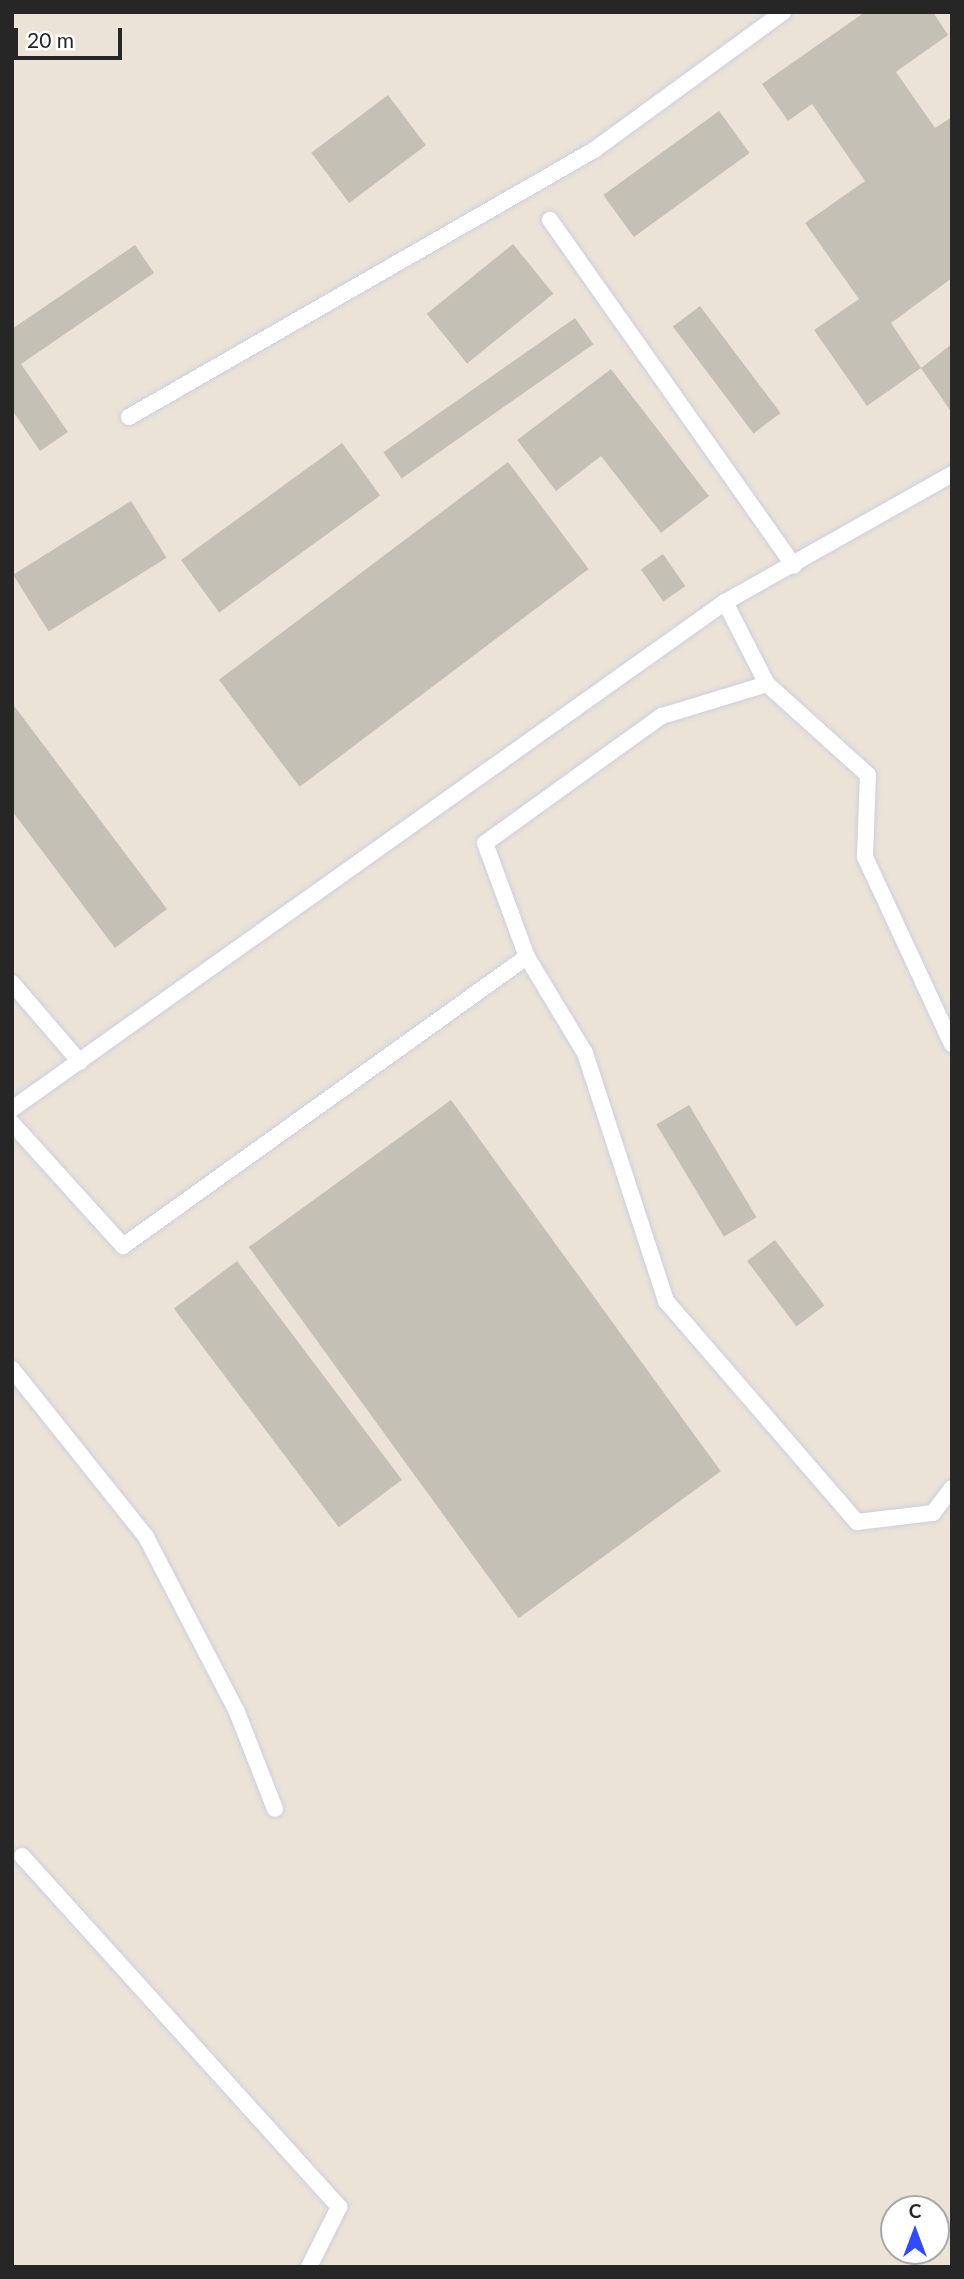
<!DOCTYPE html>
<html>
<head>
<meta charset="utf-8">
<style>
  body { margin:0 }
  #map { position:relative; width:964px; height:2279px; overflow:hidden; background:#ebe3d6; font-family:Lato,sans-serif }
  div>[style] { position:absolute }
  .building>* { inset:0; background:#c5c0b6; transform-origin:0 0 }
  .roads { filter:drop-shadow(0 0 2px #cccee1) drop-shadow(0 0 2px #cccee1) }
  .service>* { height:16px; margin:-8px; padding:0 8px; transform-origin:8px; border-radius:8px; background:#fff }
  span { translate:-50% -50%; white-space:nowrap; text-align:center; line-height:1.15; -webkit-text-stroke:5px #fff; paint-order:stroke }
  .frame { position:absolute; inset:0; border:14px solid #262626; pointer-events:none }
  .north { position:absolute; left:880px; top:2195px; width:70px; height:70px; box-sizing:border-box; background:#fff; border:2px solid #a8a8a8; border-radius:50%; rotate:0deg; font-size:19px; font-weight:700; line-height:28px; text-align:center; color:#262626 }
  .north::after { content:''; display:block; margin:auto; width:24px; height:32px; background:#2f4aff; clip-path:polygon(50% 0,100% 100%,50% 72%,0 100%) }
  .scale { position:absolute; left:14px; top:28px; width:108px; height:32px; box-sizing:border-box; border:4px solid #262626; border-top:0; padding-left:9px; font-size:21px; line-height:24px; white-space:nowrap; color:#262626; -webkit-text-stroke:5px #fff; paint-order:stroke }
</style>
</head>
<body>
<div id="map">
  <div class="building">
    <i style="clip-path:polygon(865px 12px,933px 12px,948px 35px,896px 72px,935px 128px,952px 117px,952px 278px,891px 323px,921px 368px,867px 406px,814px 330px,859px 299px,805px 223px,865px 181px,812px 104px,788px 121px,762px 84px)"></i>
    <i style="left:388px;top:95px;width:63px;height:96px;rotate:53deg"></i>
    <i style="left:719px;top:111px;width:52px;height:143px;rotate:54deg"></i>
    <i style="left:513px;top:244px;width:64px;height:111px;rotate:51deg"></i>
    <i style="clip-path:polygon(135px 245px,154px 273px,21px 364px,68px 432px,40px 451px,12px 410px,12px 329px)"></i>
    <i style="left:700px;top:306px;width:134px;height:34px;rotate:53deg"></i>
    <i style="left:575px;top:318px;width:32px;height:234px;rotate:55deg"></i>
    <i style="clip-path:polygon(952px 344px,952px 413px,921px 368px)"></i>
    <i style="clip-path:polygon(611px 369px,709px 496px,661px 533px,601px 456px,556px 491px,517px 440px)"></i>
    <i style="left:342px;top:443px;width:65px;height:199px;rotate:54deg"></i>
    <i style="left:508px;top:462px;width:134px;height:362px;rotate:53deg"></i>
    <i style="left:131px;top:501px;width:67px;height:139px;rotate:58deg"></i>
    <i style="left:663px;top:554px;width:39px;height:27px;rotate:55deg"></i>
    <i style="clip-path:polygon(12px 703px,167px 909px,115px 948px,12px 811px)"></i>
    <i style="left:451px;top:1100px;width:459px;height:250px;rotate:54deg"></i>
    <i style="left:689px;top:1105px;width:131px;height:38px;rotate:59deg"></i>
    <i style="left:775px;top:1240px;width:82px;height:35px;rotate:53deg"></i>
    <i style="left:237px;top:1261px;width:274px;height:79px;rotate:53deg"></i>
  </div>
  <div class="roads">
    <div class="service">
      <i style="left:550px;top:220px;width:423px;rotate:54.8deg"></i>
      <i style="left:129px;top:417px;width:536px;rotate:-29.86deg"></i>
      <i style="left:594px;top:150px;width:234px;rotate:-36.1deg"></i>
      <i style="left:725px;top:602px;width:92px;rotate:62.9deg"></i>
      <i style="left:767px;top:684px;width:136px;rotate:42deg"></i>
      <i style="left:868px;top:775px;width:82px;rotate:92.1deg"></i>
      <i style="left:865px;top:857px;width:206px;rotate:65.1deg"></i>
      <i style="left:527px;top:957px;width:112px;rotate:58.9deg"></i>
      <i style="left:585px;top:1053px;width:261px;rotate:71.9deg"></i>
      <i style="left:666px;top:1301px;width:292px;rotate:49.2deg"></i>
      <i style="left:857px;top:1522px;width:77px;rotate:-6.8deg"></i>
      <i style="left:933px;top:1513px;width:31px;rotate:-53deg"></i>
      <i style="left:12px;top:983px;width:104px;rotate:49.3deg"></i>
      <i style="left:12px;top:1109px;width:875px;rotate:-35.42deg"></i>
      <i style="left:725px;top:602px;width:261px;rotate:-29.4deg"></i>
      <i style="left:12px;top:1123px;width:166px;rotate:47.9deg"></i>
      <i style="left:123px;top:1246px;width:497px;rotate:-35.6deg"></i>
      <i style="left:527px;top:957px;width:121px;rotate:-110.2deg"></i>
      <i style="left:485px;top:843px;width:218px;rotate:-35.7deg"></i>
      <i style="left:662px;top:716px;width:110px;rotate:-16.9deg"></i>
      <i style="left:12px;top:1369px;width:215px;rotate:51.4deg"></i>
      <i style="left:146px;top:1537px;width:197px;rotate:62.5deg"></i>
      <i style="left:237px;top:1712px;width:104px;rotate:68.6deg"></i>
      <i style="left:22px;top:1856px;width:473px;rotate:47.9deg"></i>
      <i style="left:339px;top:2207px;width:67px;rotate:116.6deg"></i>
    </div>
  </div>
  <div class="frame"></div>
  <div class="north">С</div>
  <div class="scale">20 m</div>
</div>
</body>
</html>
